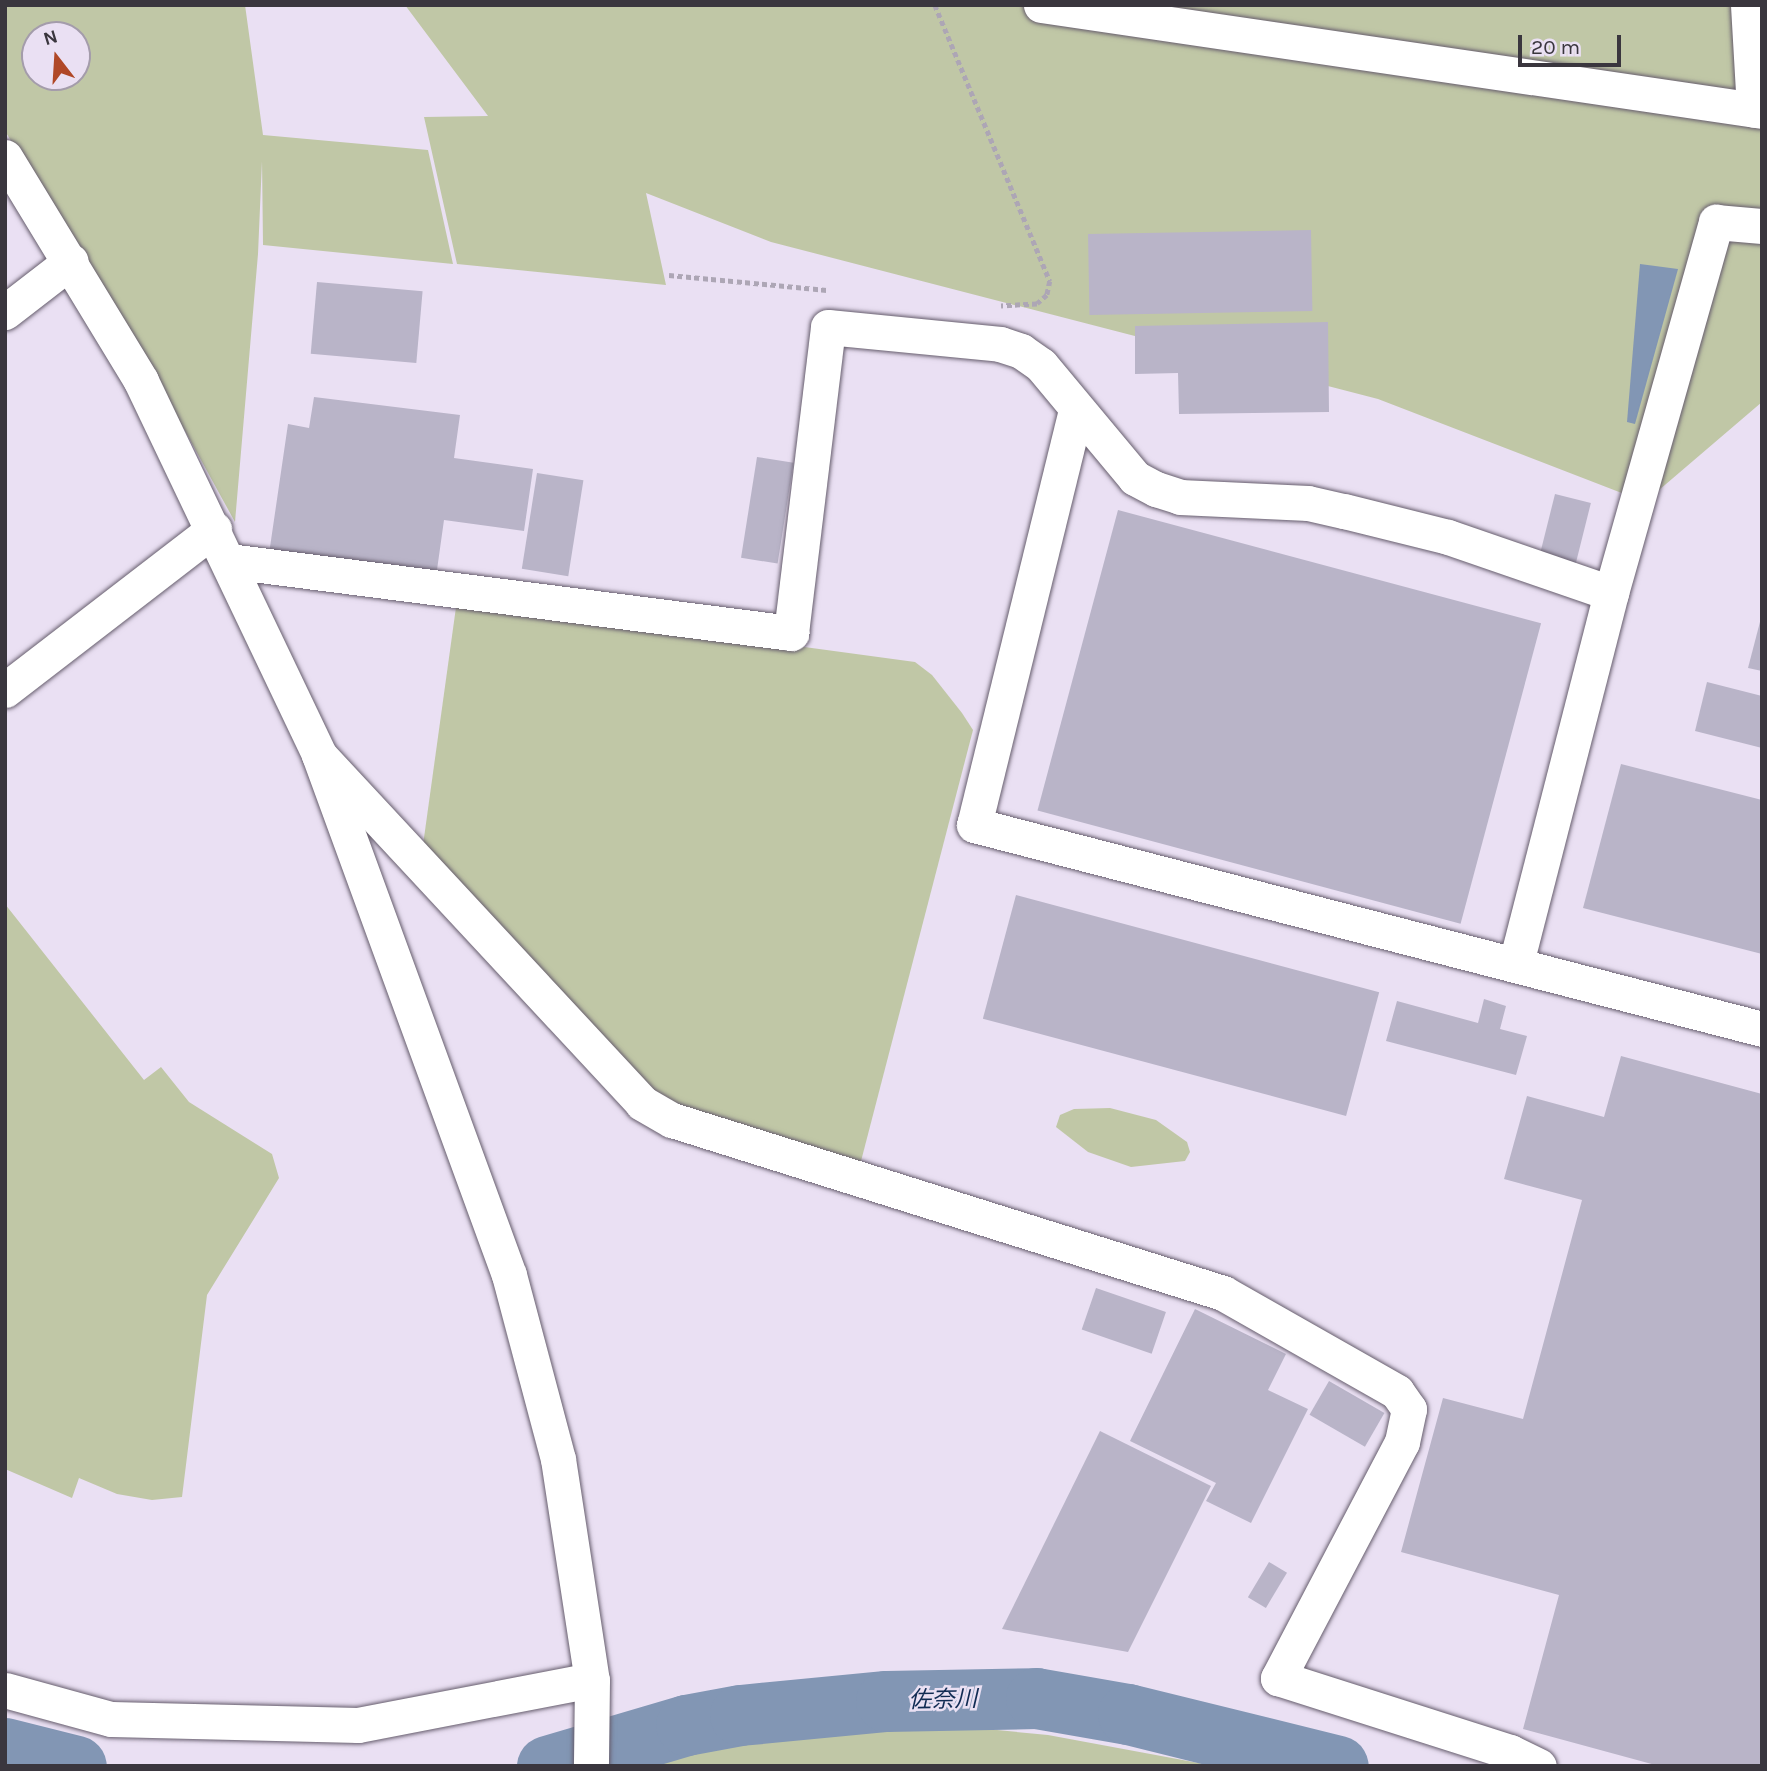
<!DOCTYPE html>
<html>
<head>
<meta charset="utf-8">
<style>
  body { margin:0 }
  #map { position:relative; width:1767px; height:1771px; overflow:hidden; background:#eae0f3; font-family:Karla,"Noto Sans JP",sans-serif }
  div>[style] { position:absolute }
  .green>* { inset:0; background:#c0c7a6 }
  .water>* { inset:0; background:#8296b4 }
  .river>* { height:61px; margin:-30.5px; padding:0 30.5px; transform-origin:30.5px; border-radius:30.5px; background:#8296b4 }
  .building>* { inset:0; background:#b9b4c8; transform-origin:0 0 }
  .path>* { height:4.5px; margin-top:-2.25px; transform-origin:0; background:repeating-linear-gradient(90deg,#ada6b5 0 5px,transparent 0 8.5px) }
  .roads { filter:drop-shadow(0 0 2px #665d6d) drop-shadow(0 0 2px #665d6d) }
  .minor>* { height:35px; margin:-17.5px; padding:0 17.5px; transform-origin:17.5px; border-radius:17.5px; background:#fff }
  span { translate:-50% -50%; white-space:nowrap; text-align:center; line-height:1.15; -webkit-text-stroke:5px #eae0f3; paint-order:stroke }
  .water-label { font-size:23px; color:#112b53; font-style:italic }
  .frame { position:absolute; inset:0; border:7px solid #3a363e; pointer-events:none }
  .north { position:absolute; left:21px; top:21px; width:70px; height:70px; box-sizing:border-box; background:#eae0f3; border:2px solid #a49cab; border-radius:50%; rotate:343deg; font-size:19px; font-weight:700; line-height:28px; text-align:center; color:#3a363e }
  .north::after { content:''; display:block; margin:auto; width:24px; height:32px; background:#b04827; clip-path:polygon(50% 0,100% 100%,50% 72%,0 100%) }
  .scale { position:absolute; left:1518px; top:35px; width:103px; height:32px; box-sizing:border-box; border:4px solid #3a363e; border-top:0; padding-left:9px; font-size:21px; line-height:24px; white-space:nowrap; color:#3a363e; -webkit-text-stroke:5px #eae0f3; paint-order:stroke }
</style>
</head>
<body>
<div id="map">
  <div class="green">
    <i style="clip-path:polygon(evenodd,5px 5px,245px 5px,263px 135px,428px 150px,453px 264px,263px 245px,262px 161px,258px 254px,235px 522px,157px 380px,5px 131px,5px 5px,35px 35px,77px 35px,77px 77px,35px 77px,35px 35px)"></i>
    <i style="clip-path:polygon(405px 5px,1762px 5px,1762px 402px,1645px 502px,1378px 399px,771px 242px,646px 193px,666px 285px,457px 264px,424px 117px,488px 116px)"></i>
    <i style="clip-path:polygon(457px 600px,915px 662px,932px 675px,962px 713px,973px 730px,860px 1165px,654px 1099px,423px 845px)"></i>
    <i style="clip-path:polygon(5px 904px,144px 1080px,161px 1067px,189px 1102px,272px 1154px,279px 1178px,207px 1295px,182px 1497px,152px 1500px,117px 1494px,79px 1478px,72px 1498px,5px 1469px)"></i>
    <i style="clip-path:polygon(1110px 1108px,1156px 1120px,1187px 1142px,1190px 1152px,1185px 1161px,1131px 1167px,1088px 1152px,1056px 1127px,1060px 1115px,1074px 1109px)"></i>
    <i style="clip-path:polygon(945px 1725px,1048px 1735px,1215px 1766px,623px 1766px,691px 1748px,821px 1730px)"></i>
  </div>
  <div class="water">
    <i style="clip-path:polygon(1640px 264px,1678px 269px,1635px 424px,1627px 422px)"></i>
  </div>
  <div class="river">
    <i style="left:5px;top:1748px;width:73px;rotate:14.2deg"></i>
    <i style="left:547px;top:1766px;width:145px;rotate:-16.4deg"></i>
    <i style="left:686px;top:1725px;width:55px;rotate:-10.5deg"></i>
    <i style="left:740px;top:1715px;width:147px;rotate:-5.5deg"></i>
    <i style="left:886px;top:1701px;width:150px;rotate:-1.1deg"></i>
    <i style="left:1036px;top:1698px;width:93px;rotate:9.9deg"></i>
    <i style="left:1128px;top:1714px;width:216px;rotate:13.9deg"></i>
  </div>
  <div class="building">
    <i style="left:1311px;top:230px;width:81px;height:223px;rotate:89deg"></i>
    <i style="left:317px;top:282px;width:106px;height:72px;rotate:5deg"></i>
    <i style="clip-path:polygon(1328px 322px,1329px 412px,1179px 414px,1178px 373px,1135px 374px,1135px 326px)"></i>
    <i style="clip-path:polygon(314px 397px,460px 415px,454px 458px,533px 469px,524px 531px,444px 520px,436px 577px,269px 554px,288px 424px,309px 428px)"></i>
    <i style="left:757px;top:457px;width:37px;height:102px;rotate:9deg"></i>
    <i style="left:537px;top:473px;width:47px;height:97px;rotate:9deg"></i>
    <i style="left:1555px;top:494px;width:37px;height:64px;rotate:14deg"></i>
    <i style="left:1118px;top:510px;width:438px;height:311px;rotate:15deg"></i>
    <i style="clip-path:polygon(1761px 618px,1762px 618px,1762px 671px,1748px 668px)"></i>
    <i style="clip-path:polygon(1707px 682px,1762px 696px,1762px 748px,1695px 731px)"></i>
    <i style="clip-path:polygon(1621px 764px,1762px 800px,1762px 954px,1583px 908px)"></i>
    <i style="left:1016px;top:895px;width:376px;height:128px;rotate:15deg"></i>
    <i style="clip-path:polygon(1484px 999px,1506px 1006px,1500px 1029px,1527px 1036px,1516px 1075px,1386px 1041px,1397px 1001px,1478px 1023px)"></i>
    <i style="clip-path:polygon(1621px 1056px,1762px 1094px,1762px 1766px,1659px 1766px,1523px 1729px,1559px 1595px,1401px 1552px,1443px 1398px,1523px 1419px,1582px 1200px,1504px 1179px,1527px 1096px,1604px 1117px)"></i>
    <i style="left:1096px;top:1288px;width:74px;height:44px;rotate:19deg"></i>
    <i style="clip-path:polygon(1195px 1309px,1286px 1354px,1268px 1390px,1308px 1409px,1251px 1523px,1206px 1501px,1216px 1483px,1130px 1441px)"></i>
    <i style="left:1329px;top:1381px;width:64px;height:39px;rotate:30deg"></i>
    <i style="clip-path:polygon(1100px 1431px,1211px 1486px,1128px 1652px,1002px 1629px)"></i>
    <i style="left:1269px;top:1562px;width:21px;height:41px;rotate:31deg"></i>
  </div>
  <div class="path">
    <i style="left:935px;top:5px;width:299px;rotate:67.4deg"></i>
    <i style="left:1050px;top:281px;width:14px;rotate:102deg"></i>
    <i style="left:1047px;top:295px;width:13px;rotate:138deg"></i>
    <i style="left:1037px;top:304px;width:36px;rotate:177deg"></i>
    <i style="left:669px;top:275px;width:161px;rotate:5.4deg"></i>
  </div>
  <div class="roads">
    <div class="minor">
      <i style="left:1041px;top:5px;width:729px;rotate:8.36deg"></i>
      <i style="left:1748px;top:5px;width:105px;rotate:86.7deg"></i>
      <i style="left:5px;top:157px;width:262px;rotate:58.7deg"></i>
      <i style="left:141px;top:381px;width:414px;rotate:64.5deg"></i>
      <i style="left:319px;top:755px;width:554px;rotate:69.93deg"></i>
      <i style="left:509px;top:1275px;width:190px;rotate:75.1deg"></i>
      <i style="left:558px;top:1459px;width:224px;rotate:81.3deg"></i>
      <i style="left:592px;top:1680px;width:86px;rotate:90.7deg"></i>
      <i style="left:5px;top:312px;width:83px;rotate:-37.7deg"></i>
      <i style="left:1076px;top:410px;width:427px;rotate:103.8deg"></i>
      <i style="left:974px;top:825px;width:814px;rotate:14.51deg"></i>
      <i style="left:229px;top:561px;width:567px;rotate:7.3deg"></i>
      <i style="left:791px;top:633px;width:308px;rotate:-83.1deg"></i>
      <i style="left:828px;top:327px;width:173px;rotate:5.6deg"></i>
      <i style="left:1000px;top:344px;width:22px;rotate:18deg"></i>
      <i style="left:1021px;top:351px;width:24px;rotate:35deg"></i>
      <i style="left:1041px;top:365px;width:147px;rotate:50.2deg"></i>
      <i style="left:1135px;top:478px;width:24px;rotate:28deg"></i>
      <i style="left:1156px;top:489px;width:25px;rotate:18deg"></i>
      <i style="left:1180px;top:497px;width:128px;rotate:2.7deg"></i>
      <i style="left:1308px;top:503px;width:37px;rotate:13deg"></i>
      <i style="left:1344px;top:511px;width:107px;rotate:14deg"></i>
      <i style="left:1448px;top:537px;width:172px;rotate:19deg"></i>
      <i style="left:5px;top:690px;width:264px;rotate:-37.6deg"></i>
      <i style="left:319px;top:755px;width:475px;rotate:47.1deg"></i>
      <i style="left:642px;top:1103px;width:34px;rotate:30deg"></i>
      <i style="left:672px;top:1120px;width:578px;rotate:17.43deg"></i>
      <i style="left:1223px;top:1293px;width:200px;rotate:29.6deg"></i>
      <i style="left:1397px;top:1392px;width:21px;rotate:55deg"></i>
      <i style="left:1409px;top:1409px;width:34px;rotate:102deg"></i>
      <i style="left:1402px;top:1442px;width:267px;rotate:117.7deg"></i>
      <i style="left:1278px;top:1678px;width:244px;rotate:17.7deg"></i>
      <i style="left:1510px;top:1752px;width:32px;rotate:26deg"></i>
      <i style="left:1516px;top:963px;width:382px;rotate:-75.6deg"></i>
      <i style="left:1611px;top:593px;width:386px;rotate:-74.2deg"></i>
      <i style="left:1716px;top:222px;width:46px;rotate:5deg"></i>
      <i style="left:5px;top:1690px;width:110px;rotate:15.3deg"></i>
      <i style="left:111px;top:1719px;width:247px;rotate:1.4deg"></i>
      <i style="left:358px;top:1725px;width:238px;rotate:-10.9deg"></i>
    </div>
  </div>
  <div class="water-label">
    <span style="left:943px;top:1700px;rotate:-1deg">佐奈川</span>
  </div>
  <div class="frame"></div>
  <div class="north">N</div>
  <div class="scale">20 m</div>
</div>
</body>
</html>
